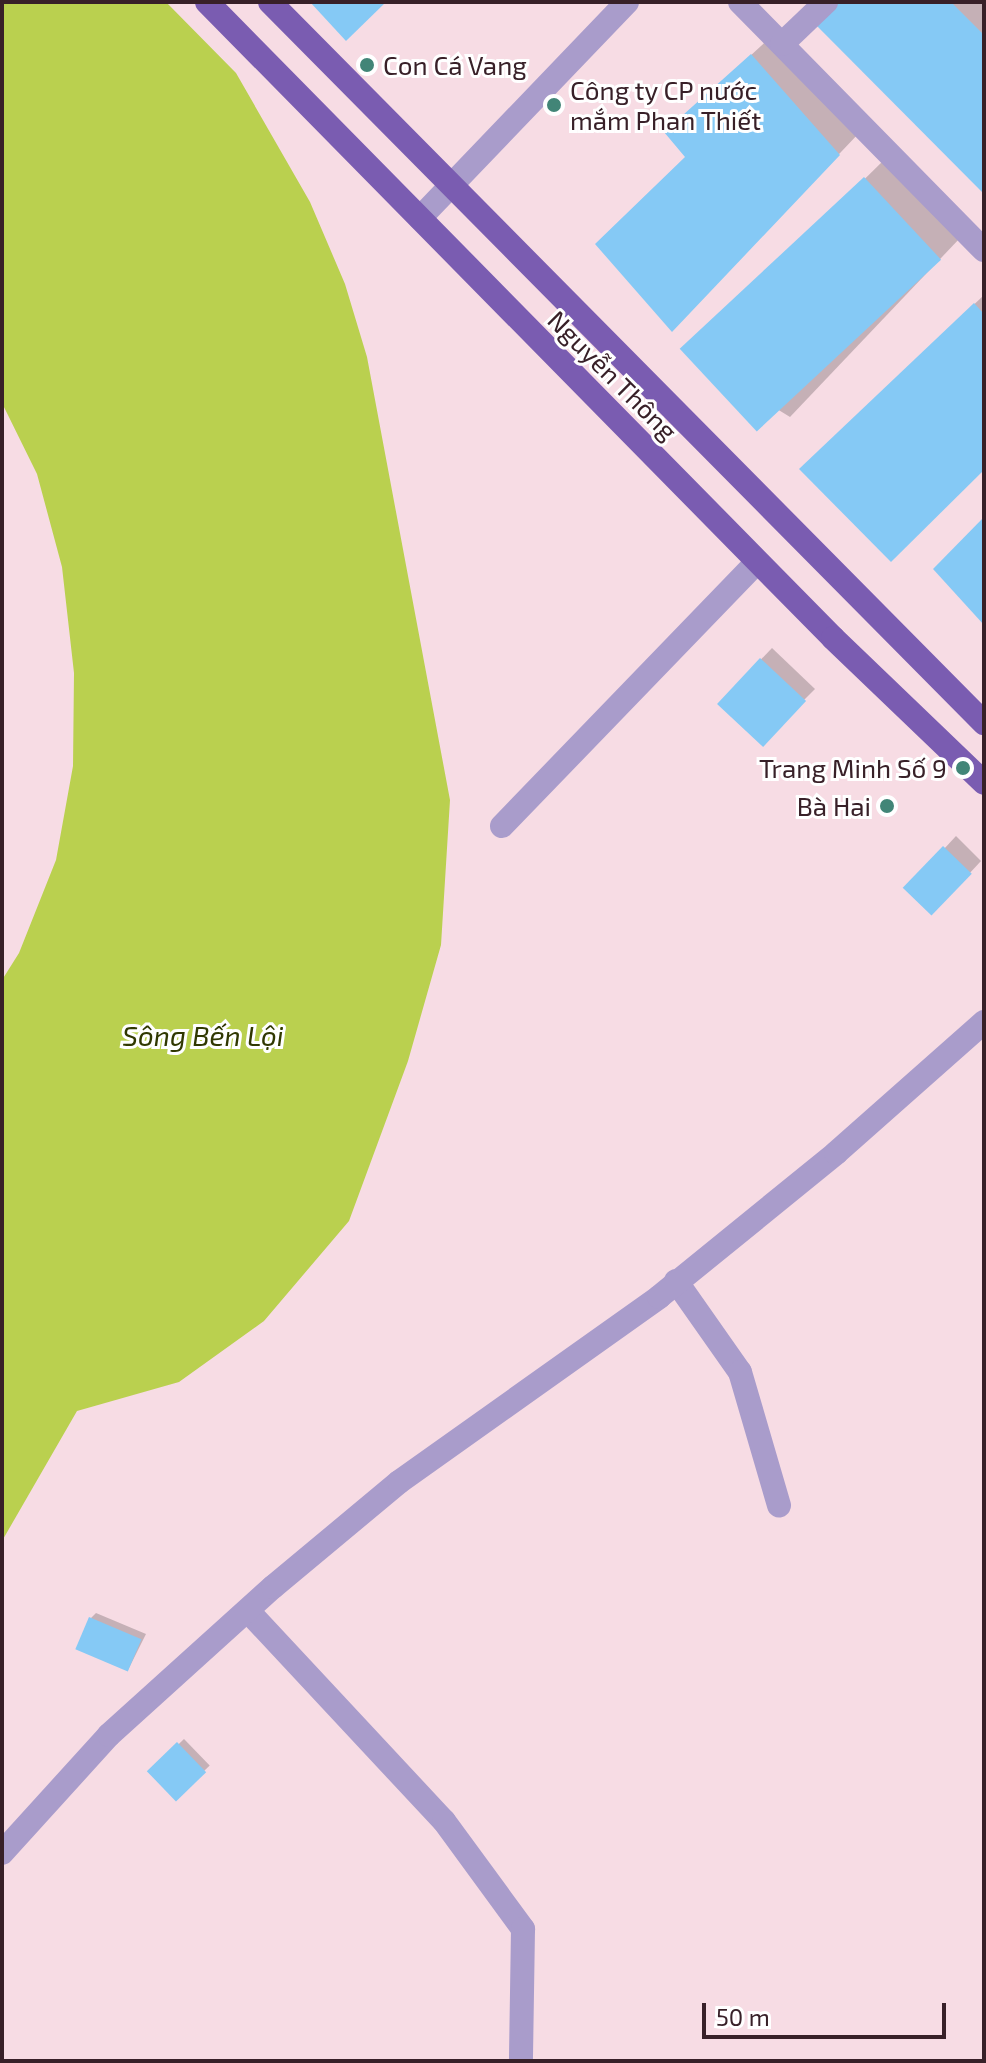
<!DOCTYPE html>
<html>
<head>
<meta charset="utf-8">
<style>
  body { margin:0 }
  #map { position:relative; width:986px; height:2063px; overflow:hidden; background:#f7dce4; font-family:"Exo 2",sans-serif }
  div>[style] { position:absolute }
  .water>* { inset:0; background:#bad04f }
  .shadow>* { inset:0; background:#0003; transform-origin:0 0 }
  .building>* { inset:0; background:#85c9f5; transform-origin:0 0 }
  .minor>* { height:24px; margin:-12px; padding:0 12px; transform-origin:12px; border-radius:12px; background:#a99ccb }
  .major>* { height:24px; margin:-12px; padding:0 12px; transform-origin:12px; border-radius:12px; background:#7a5cb1 }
  .dots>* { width:22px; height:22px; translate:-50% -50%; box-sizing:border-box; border:4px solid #fff; border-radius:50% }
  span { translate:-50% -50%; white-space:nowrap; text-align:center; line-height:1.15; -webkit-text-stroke:6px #fff; paint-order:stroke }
  .poi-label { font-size:26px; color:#382028 }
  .left { translate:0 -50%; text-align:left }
  .right { translate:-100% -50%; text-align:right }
  .street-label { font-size:26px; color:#382028 }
  .water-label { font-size:28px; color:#303801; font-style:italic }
  .frame { position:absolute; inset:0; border:4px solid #382028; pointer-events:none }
  .scale { position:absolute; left:702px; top:2003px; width:244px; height:36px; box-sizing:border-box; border:4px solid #382028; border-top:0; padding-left:10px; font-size:24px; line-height:28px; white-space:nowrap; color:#382028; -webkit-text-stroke:6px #fff; paint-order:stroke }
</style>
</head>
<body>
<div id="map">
  <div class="water">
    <i style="clip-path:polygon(2px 2px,166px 2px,236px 73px,310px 202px,345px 284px,367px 357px,450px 800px,441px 945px,408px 1061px,349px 1221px,264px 1321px,179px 1382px,77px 1411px,2px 1541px,2px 980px,19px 953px,56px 860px,73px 766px,74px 673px,62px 567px,37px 474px,2px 403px)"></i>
  </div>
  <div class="shadow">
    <i style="clip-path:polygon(841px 2px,984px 2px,984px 191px)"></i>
    <i style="clip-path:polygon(774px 34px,860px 132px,693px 308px,688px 157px,667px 132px)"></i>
    <i style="clip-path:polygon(887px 157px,961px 237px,790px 417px,687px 354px)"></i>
    <i style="clip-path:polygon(984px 295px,984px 467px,823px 448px)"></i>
    <i style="clip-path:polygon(772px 648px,815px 689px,804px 700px,719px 703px)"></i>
    <i style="clip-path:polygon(956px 836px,981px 861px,942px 903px,907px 889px)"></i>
    <i style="clip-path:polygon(96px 1613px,146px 1634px,128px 1670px,91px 1618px)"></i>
    <i style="left:184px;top:1739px;width:37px;height:48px;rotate:46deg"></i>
  </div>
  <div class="building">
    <i style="clip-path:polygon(310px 2px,386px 2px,346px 41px)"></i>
    <i style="clip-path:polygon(838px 2px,951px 2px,984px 35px,984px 194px,815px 24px)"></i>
    <i style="clip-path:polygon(751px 54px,840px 155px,672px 332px,595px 244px,685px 157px,664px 132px)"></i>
    <i style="left:864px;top:177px;width:113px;height:252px;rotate:47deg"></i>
    <i style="clip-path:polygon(974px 303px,984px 314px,984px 470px,891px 562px,799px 469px)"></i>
    <i style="clip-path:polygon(984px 517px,984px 625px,933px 569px)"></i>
    <i style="left:760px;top:658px;width:63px;height:63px;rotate:43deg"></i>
    <i style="left:943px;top:846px;width:40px;height:58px;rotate:44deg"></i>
    <i style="left:89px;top:1617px;width:57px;height:35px;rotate:23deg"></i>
    <i style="left:177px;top:1742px;width:42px;height:42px;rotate:46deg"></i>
  </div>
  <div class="minor">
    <i style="left:740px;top:2px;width:348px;rotate:45.5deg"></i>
    <i style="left:782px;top:44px;width:61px;rotate:-43.7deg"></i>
    <i style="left:420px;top:218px;width:299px;rotate:-46.2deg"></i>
    <i style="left:502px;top:826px;width:367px;rotate:-46deg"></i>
    <i style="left:676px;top:1281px;width:111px;rotate:54.9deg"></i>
    <i style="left:740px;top:1372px;width:139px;rotate:73.7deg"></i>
    <i style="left:248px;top:1611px;width:287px;rotate:47deg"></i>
    <i style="left:444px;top:1821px;width:134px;rotate:53.8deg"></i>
    <i style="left:523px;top:1929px;width:132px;rotate:90.9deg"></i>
    <i style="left:2px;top:1853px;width:159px;rotate:-47.8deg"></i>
    <i style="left:109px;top:1735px;width:221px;rotate:-42.1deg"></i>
    <i style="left:273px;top:1587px;width:164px;rotate:-39.8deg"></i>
    <i style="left:399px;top:1482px;width:319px;rotate:-35.4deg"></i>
    <i style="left:659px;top:1297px;width:228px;rotate:-39.1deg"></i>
    <i style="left:836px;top:1153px;width:198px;rotate:-41.5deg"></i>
  </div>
  <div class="major">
    <i style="left:207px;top:2px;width:892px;rotate:45.45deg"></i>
    <i style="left:833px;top:638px;width:209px;rotate:43.8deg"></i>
    <i style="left:270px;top:2px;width:1015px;rotate:45.28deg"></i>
  </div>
  <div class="dots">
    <i style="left:367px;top:65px;background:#428577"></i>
    <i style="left:554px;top:105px;background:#428577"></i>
    <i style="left:963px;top:768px;background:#428577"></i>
    <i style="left:887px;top:806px;background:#428577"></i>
  </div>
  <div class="poi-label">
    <span class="left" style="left:383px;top:65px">Con Cá Vang</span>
    <span class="left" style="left:570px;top:105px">Công ty CP nước<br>mắm Phan Thiết</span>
    <span class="right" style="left:947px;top:768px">Trang Minh Số 9</span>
    <span class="right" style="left:871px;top:806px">Bà Hai</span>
  </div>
  <div class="street-label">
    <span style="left:613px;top:375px;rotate:45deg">Nguyễn Thông</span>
  </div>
  <div class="water-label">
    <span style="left:203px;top:1035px">Sông Bến Lội</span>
  </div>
  <div class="frame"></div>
  <div class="scale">50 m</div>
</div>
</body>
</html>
